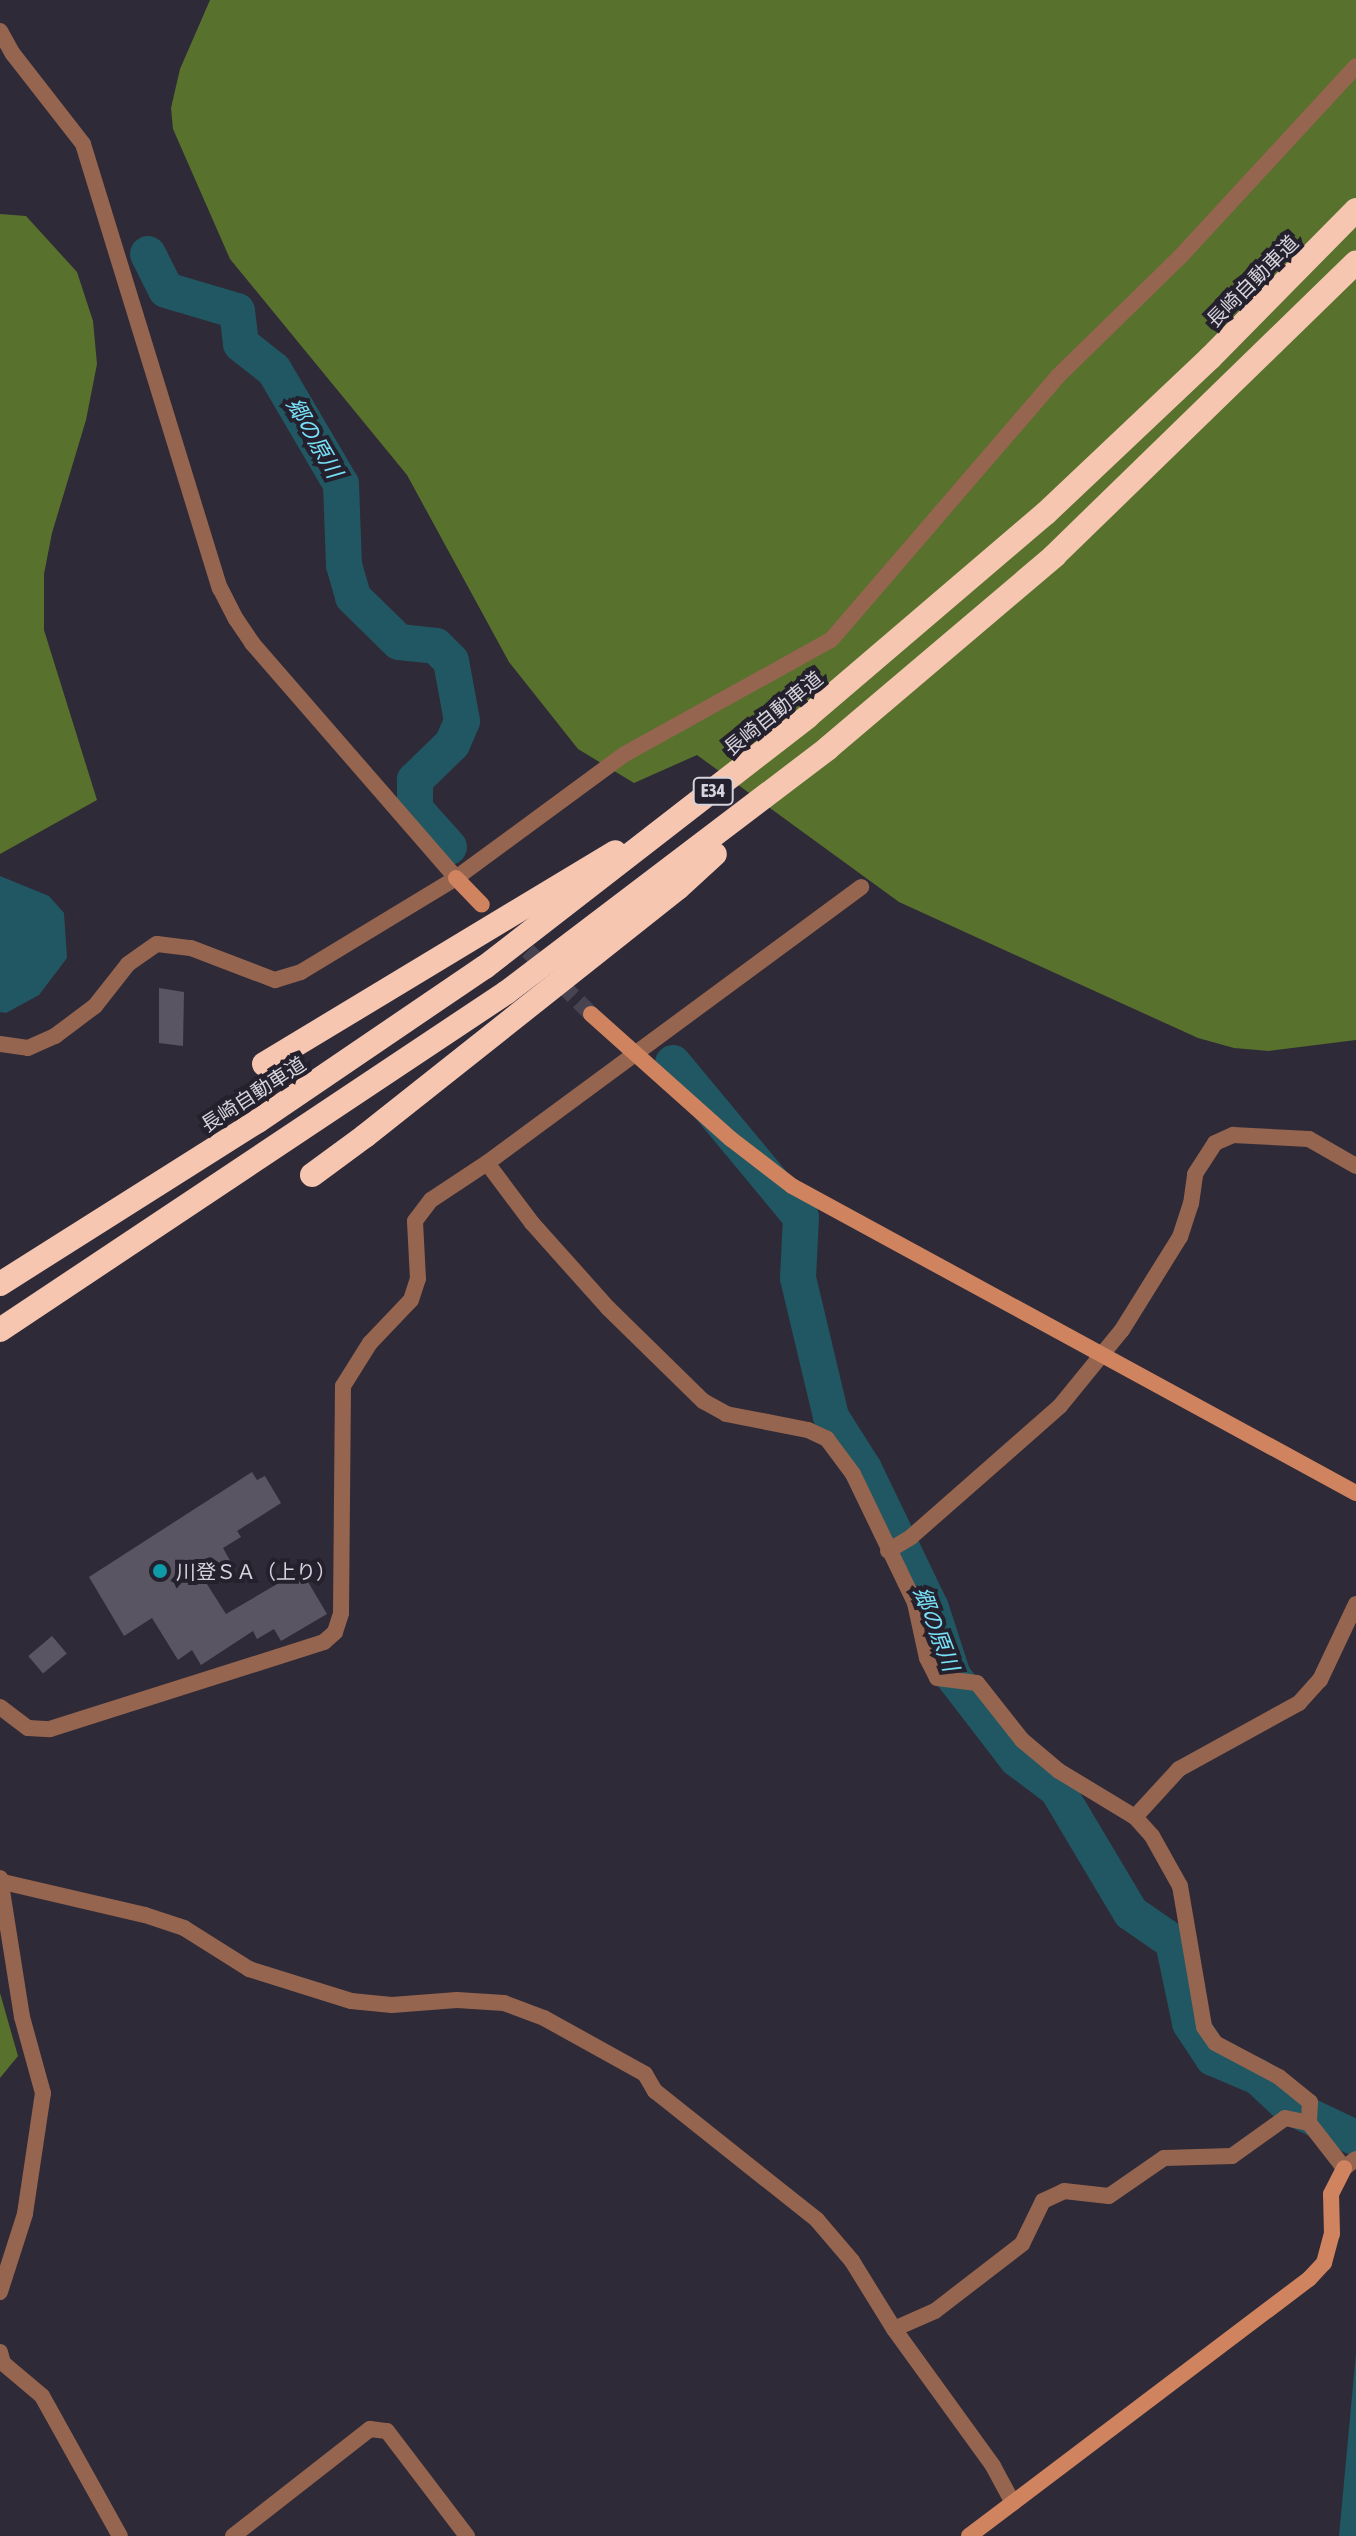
<!DOCTYPE html>
<html>
<head>
<meta charset="utf-8">
<style>
  body { margin:0 }
  #map { position:relative; width:1356px; height:2536px; overflow:hidden; background:#2f2a37; font-family:"Asap Condensed","Noto Sans JP",sans-serif }
  div>[style] { position:absolute }
  .forest>* { inset:0; background:#58712d }
  .water>* { inset:0; background:#205762 }
  .river>* { height:36px; margin:-18px; padding:0 18px; transform-origin:18px; border-radius:18px; background:#205762 }
  .building>* { inset:0; background:#5a5563; transform-origin:0 0 }
  .secondary-tunnel>* { height:16px; margin-top:-8px; transform-origin:0; background:repeating-linear-gradient(90deg,#484350 0 16px,transparent 0 24px) }
  .street>* { height:16px; margin:-8px; padding:0 8px; transform-origin:8px; border-radius:8px; background:#95654f }
  .secondary>* { height:16px; margin:-8px; padding:0 8px; transform-origin:8px; border-radius:8px; background:#d0835f }
  .highway>* { height:24px; margin:-12px; padding:0 12px; transform-origin:12px; border-radius:12px; background:#f7c6b1 }
  .dots>* { width:22px; height:22px; translate:-50% -50%; box-sizing:border-box; border:4px solid #25202d; border-radius:50% }
  span { translate:-50% -50%; white-space:nowrap; text-align:center; line-height:1.15; -webkit-text-stroke:8px #25202d; paint-order:stroke }
  .shield-label span { padding:2px 6px; background:#25202d; border:2px solid; border-radius:6px; -webkit-text-stroke-width:0 }
  .shield-label { font-size:18px; color:#d5d3db; font-weight:700 }
  .street-label { font-size:20px; color:#d5d3db }
  .poi-label { font-size:20px; color:#d5d3db }
  .left { translate:0 -50%; text-align:left }
  .water-label { font-size:22px; color:#77e1f8; font-style:italic }
</style>
</head>
<body>
<div id="map">
  <div class="forest">
    <i style="clip-path:polygon(210px 0,1356px 0,1356px 1040px,1269px 1051px,1234px 1048px,1198px 1038px,899px 902px,697px 755px,634px 783px,578px 749px,509px 662px,407px 475px,230px 259px,173px 129px,171px 108px,180px 69px)"></i>
    <i style="clip-path:polygon(0 214px,26px 216px,77px 272px,93px 321px,97px 364px,86px 420px,52px 533px,44px 574px,44px 630px,97px 800px,0 854px)"></i>
    <i style="clip-path:polygon(0 1993px,18px 2056px,0 2078px)"></i>
  </div>
  <div class="water">
    <i style="clip-path:polygon(0 876px,49px 896px,64px 913px,67px 958px,39px 995px,6px 1013px,0 1012px)"></i>
    <i style="clip-path:polygon(1356px 2353px,1356px 2536px,1339px 2536px)"></i>
  </div>
  <div class="river">
    <i style="left:148px;top:254px;width:40px;rotate:63.4deg"></i>
    <i style="left:166px;top:290px;width:74px;rotate:16.5deg"></i>
    <i style="left:237px;top:311px;width:33px;rotate:83deg"></i>
    <i style="left:241px;top:344px;width:42px;rotate:38.2deg"></i>
    <i style="left:274px;top:370px;width:132px;rotate:59.6deg"></i>
    <i style="left:341px;top:484px;width:81px;rotate:87.9deg"></i>
    <i style="left:344px;top:565px;width:33px;rotate:74deg"></i>
    <i style="left:353px;top:597px;width:64px;rotate:44.4deg"></i>
    <i style="left:399px;top:642px;width:37px;rotate:6deg"></i>
    <i style="left:436px;top:646px;width:21px;rotate:45deg"></i>
    <i style="left:451px;top:661px;width:61px;rotate:79.6deg"></i>
    <i style="left:462px;top:721px;width:25px;rotate:113deg"></i>
    <i style="left:452px;top:744px;width:52px;rotate:135.8deg"></i>
    <i style="left:415px;top:780px;width:29px;rotate:90deg"></i>
    <i style="left:415px;top:809px;width:51px;rotate:48.2deg"></i>
    <i style="left:673px;top:1063px;width:200px;rotate:50.3deg"></i>
    <i style="left:801px;top:1217px;width:61px;rotate:92.8deg"></i>
    <i style="left:798px;top:1278px;width:143px;rotate:76.6deg"></i>
    <i style="left:831px;top:1417px;width:62px;rotate:57.6deg"></i>
    <i style="left:864px;top:1469px;width:154px;rotate:64.3deg"></i>
    <i style="left:931px;top:1608px;width:71px;rotate:72.1deg"></i>
    <i style="left:953px;top:1676px;width:105px;rotate:52.4deg"></i>
    <i style="left:1017px;top:1759px;width:50px;rotate:36.9deg"></i>
    <i style="left:1057px;top:1789px;width:144px;rotate:59.2deg"></i>
    <i style="left:1131px;top:1913px;width:51px;rotate:34.6deg"></i>
    <i style="left:1173px;top:1942px;width:83px;rotate:78.1deg"></i>
    <i style="left:1190px;top:2023px;width:42px;rotate:56.7deg"></i>
    <i style="left:1213px;top:2058px;width:49px;rotate:22.9deg"></i>
    <i style="left:1258px;top:2077px;width:44px;rotate:43.2deg"></i>
    <i style="left:1290px;top:2107px;width:73px;rotate:25.2deg"></i>
  </div>
  <div class="building">
    <i style="clip-path:polygon(159px 988px,184px 992px,183px 1046px,159px 1043px)"></i>
    <i style="clip-path:polygon(252px 1472px,257px 1480px,265px 1476px,281px 1503px,237px 1531px,241px 1537px,223px 1548px,232px 1564px,205px 1581px,226px 1614px,301px 1570px,327px 1614px,281px 1641px,274px 1629px,257px 1639px,253px 1631px,201px 1665px,192px 1650px,178px 1660px,152px 1618px,124px 1636px,89px 1577px)"></i>
    <i style="left:52px;top:1636px;width:23px;height:31px;rotate:50deg"></i>
  </div>
  <div class="secondary-tunnel">
    <i style="left:511px;top:934px;width:113px;rotate:45deg"></i>
  </div>
  <div class="street">
    <i style="left:0;top:31px;width:26px;rotate:61deg"></i>
    <i style="left:13px;top:54px;width:114px;rotate:52.1deg"></i>
    <i style="left:83px;top:144px;width:465px;rotate:72.9deg"></i>
    <i style="left:220px;top:588px;width:35px;rotate:63deg"></i>
    <i style="left:236px;top:619px;width:29px;rotate:56deg"></i>
    <i style="left:252px;top:643px;width:311px;rotate:49deg"></i>
    <i style="left:0;top:1044px;width:28px;rotate:8deg"></i>
    <i style="left:28px;top:1048px;width:30px;rotate:-24deg"></i>
    <i style="left:55px;top:1036px;width:50px;rotate:-36.9deg"></i>
    <i style="left:95px;top:1006px;width:53px;rotate:-51.8deg"></i>
    <i style="left:128px;top:964px;width:35px;rotate:-35deg"></i>
    <i style="left:157px;top:944px;width:34px;rotate:7deg"></i>
    <i style="left:191px;top:948px;width:90px;rotate:20.9deg"></i>
    <i style="left:275px;top:980px;width:27px;rotate:-17deg"></i>
    <i style="left:301px;top:972px;width:181px;rotate:-31.2deg"></i>
    <i style="left:456px;top:878px;width:210px;rotate:-36.3deg"></i>
    <i style="left:625px;top:754px;width:235px;rotate:-29deg"></i>
    <i style="left:831px;top:640px;width:347px;rotate:-49.3deg"></i>
    <i style="left:1057px;top:377px;width:172px;rotate:-44.3deg"></i>
    <i style="left:1180px;top:257px;width:260px;rotate:-47.3deg"></i>
    <i style="left:487px;top:1163px;width:75px;rotate:53.1deg"></i>
    <i style="left:532px;top:1223px;width:114px;rotate:48.2deg"></i>
    <i style="left:608px;top:1308px;width:133px;rotate:44.4deg"></i>
    <i style="left:703px;top:1401px;width:26px;rotate:29deg"></i>
    <i style="left:726px;top:1414px;width:84px;rotate:11deg"></i>
    <i style="left:808px;top:1430px;width:21px;rotate:25deg"></i>
    <i style="left:827px;top:1439px;width:44px;rotate:53.4deg"></i>
    <i style="left:853px;top:1474px;width:143px;rotate:64.3deg"></i>
    <i style="left:915px;top:1603px;width:56px;rotate:77.7deg"></i>
    <i style="left:927px;top:1658px;width:22px;rotate:63deg"></i>
    <i style="left:937px;top:1678px;width:40px;rotate:7.1deg"></i>
    <i style="left:977px;top:1683px;width:73px;rotate:51.7deg"></i>
    <i style="left:1022px;top:1740px;width:48px;rotate:40deg"></i>
    <i style="left:1059px;top:1771px;width:89px;rotate:31.2deg"></i>
    <i style="left:1135px;top:1817px;width:25px;rotate:48deg"></i>
    <i style="left:1152px;top:1836px;width:57px;rotate:60.8deg"></i>
    <i style="left:1180px;top:1886px;width:143px;rotate:80.3deg"></i>
    <i style="left:1204px;top:2027px;width:19px;rotate:55deg"></i>
    <i style="left:1215px;top:2043px;width:72px;rotate:28deg"></i>
    <i style="left:1279px;top:2077px;width:40px;rotate:39deg"></i>
    <i style="left:1310px;top:2102px;width:21px;rotate:93deg"></i>
    <i style="left:888px;top:1551px;width:27px;rotate:-31deg"></i>
    <i style="left:911px;top:1537px;width:198px;rotate:-41.3deg"></i>
    <i style="left:1060px;top:1406px;width:98px;rotate:-50.8deg"></i>
    <i style="left:1122px;top:1330px;width:110px;rotate:-58.1deg"></i>
    <i style="left:1180px;top:1237px;width:35px;rotate:-72deg"></i>
    <i style="left:1191px;top:1204px;width:30px;rotate:-82deg"></i>
    <i style="left:1195px;top:1174px;width:37px;rotate:-57deg"></i>
    <i style="left:1215px;top:1143px;width:20px;rotate:-24deg"></i>
    <i style="left:1233px;top:1135px;width:76px;rotate:3deg"></i>
    <i style="left:1309px;top:1139px;width:54px;rotate:29.9deg"></i>
    <i style="left:0;top:1707px;width:35px;rotate:37deg"></i>
    <i style="left:28px;top:1728px;width:22px;rotate:3deg"></i>
    <i style="left:50px;top:1729px;width:287px;rotate:-17.6deg"></i>
    <i style="left:324px;top:1642px;width:15px;rotate:-42deg"></i>
    <i style="left:335px;top:1632px;width:20px;rotate:-72deg"></i>
    <i style="left:341px;top:1613px;width:227px;rotate:-89.5deg"></i>
    <i style="left:343px;top:1386px;width:51px;rotate:-57.9deg"></i>
    <i style="left:370px;top:1343px;width:59px;rotate:-46.4deg"></i>
    <i style="left:411px;top:1300px;width:22px;rotate:-72deg"></i>
    <i style="left:418px;top:1279px;width:58px;rotate:-93deg"></i>
    <i style="left:415px;top:1221px;width:26px;rotate:-53deg"></i>
    <i style="left:431px;top:1200px;width:67px;rotate:-33.5deg"></i>
    <i style="left:487px;top:1163px;width:465px;rotate:-36.4deg"></i>
    <i style="left:1135px;top:1817px;width:65px;rotate:-47.5deg"></i>
    <i style="left:1179px;top:1769px;width:137px;rotate:-28.8deg"></i>
    <i style="left:1299px;top:1703px;width:31px;rotate:-48deg"></i>
    <i style="left:1320px;top:1680px;width:84px;rotate:-64.7deg"></i>
    <i style="left:0;top:1878px;width:141px;rotate:81deg"></i>
    <i style="left:22px;top:2017px;width:79px;rotate:74.6deg"></i>
    <i style="left:43px;top:2093px;width:122px;rotate:98.5deg"></i>
    <i style="left:25px;top:2214px;width:82px;rotate:107.8deg"></i>
    <i style="left:3px;top:1882px;width:146px;rotate:13.1deg"></i>
    <i style="left:145px;top:1915px;width:41px;rotate:18.4deg"></i>
    <i style="left:184px;top:1928px;width:77px;rotate:32.2deg"></i>
    <i style="left:249px;top:1969px;width:107px;rotate:17.4deg"></i>
    <i style="left:351px;top:2001px;width:41px;rotate:5.6deg"></i>
    <i style="left:392px;top:2005px;width:65px;rotate:-4.4deg"></i>
    <i style="left:457px;top:2000px;width:47px;rotate:3.7deg"></i>
    <i style="left:504px;top:2003px;width:43px;rotate:20.6deg"></i>
    <i style="left:544px;top:2018px;width:115px;rotate:29deg"></i>
    <i style="left:645px;top:2074px;width:20px;rotate:60deg"></i>
    <i style="left:655px;top:2091px;width:207px;rotate:38.5deg"></i>
    <i style="left:817px;top:2220px;width:54px;rotate:49.5deg"></i>
    <i style="left:852px;top:2261px;width:80px;rotate:58.3deg"></i>
    <i style="left:894px;top:2329px;width:169px;rotate:54.1deg"></i>
    <i style="left:993px;top:2466px;width:42px;rotate:61.6deg"></i>
    <i style="left:894px;top:2329px;width:45px;rotate:-23.7deg"></i>
    <i style="left:935px;top:2311px;width:110px;rotate:-37.6deg"></i>
    <i style="left:1022px;top:2244px;width:48px;rotate:-64deg"></i>
    <i style="left:1043px;top:2201px;width:23px;rotate:-25deg"></i>
    <i style="left:1064px;top:2191px;width:45px;rotate:6.3deg"></i>
    <i style="left:1109px;top:2196px;width:67px;rotate:-34.6deg"></i>
    <i style="left:1164px;top:2158px;width:68px;rotate:-1.7deg"></i>
    <i style="left:1232px;top:2156px;width:65px;rotate:-35.6deg"></i>
    <i style="left:1285px;top:2118px;width:25px;rotate:12deg"></i>
    <i style="left:1309px;top:2123px;width:57px;rotate:52.1deg"></i>
    <i style="left:1344px;top:2168px;width:15px;rotate:-37deg"></i>
    <i style="left:0;top:2352px;width:11px;rotate:75deg"></i>
    <i style="left:3px;top:2363px;width:51px;rotate:40.2deg"></i>
    <i style="left:42px;top:2396px;width:160px;rotate:60.9deg"></i>
    <i style="left:233px;top:2536px;width:174px;rotate:-38deg"></i>
    <i style="left:370px;top:2429px;width:17px;rotate:7deg"></i>
    <i style="left:387px;top:2431px;width:132px;rotate:52.7deg"></i>
  </div>
  <div class="secondary">
    <i style="left:456px;top:878px;width:37px;rotate:46deg"></i>
    <i style="left:591px;top:1014px;width:188px;rotate:41.8deg"></i>
    <i style="left:731px;top:1139px;width:77px;rotate:37.6deg"></i>
    <i style="left:792px;top:1186px;width:642px;rotate:28.56deg"></i>
    <i style="left:969px;top:2536px;width:426px;rotate:-37.1deg"></i>
    <i style="left:1309px;top:2279px;width:22px;rotate:-47deg"></i>
    <i style="left:1324px;top:2263px;width:30px;rotate:-75deg"></i>
    <i style="left:1332px;top:2234px;width:40px;rotate:-91.4deg"></i>
    <i style="left:1331px;top:2194px;width:29px;rotate:-63deg"></i>
  </div>
  <div class="highway">
    <i style="left:264px;top:1064px;width:410px;rotate:-31.1deg"></i>
    <i style="left:312px;top:1175px;width:66px;rotate:-36.3deg"></i>
    <i style="left:365px;top:1136px;width:399px;rotate:-38.4deg"></i>
    <i style="left:678px;top:888px;width:50px;rotate:-42.6deg"></i>
    <i style="left:0;top:1284px;width:305px;rotate:-32.3deg"></i>
    <i style="left:258px;top:1121px;width:274px;rotate:-34.2deg"></i>
    <i style="left:485px;top:967px;width:408px;rotate:-37.8deg"></i>
    <i style="left:807px;top:717px;width:314px;rotate:-40.5deg"></i>
    <i style="left:1046px;top:513px;width:226px;rotate:-43.4deg"></i>
    <i style="left:1210px;top:358px;width:208px;rotate:-45.4deg"></i>
    <i style="left:0;top:1330px;width:609px;rotate:-33.69deg"></i>
    <i style="left:507px;top:992px;width:403px;rotate:-37.2deg"></i>
    <i style="left:828px;top:748px;width:297px;rotate:-40.3deg"></i>
    <i style="left:1054px;top:556px;width:421px;rotate:-44.2deg"></i>
  </div>
  <div class="dots">
    <i style="left:160px;top:1571px;background:#0f9aa8"></i>
  </div>
  <div class="shield-label">
    <span style="left:713px;top:791px">E34</span>
  </div>
  <div class="street-label">
    <span style="left:1252px;top:281px;rotate:-45deg">長崎自動車道</span>
    <span style="left:773px;top:713px;rotate:-39deg">長崎自動車道</span>
    <span style="left:253px;top:1094px;rotate:-33deg">長崎自動車道</span>
  </div>
  <div class="poi-label">
    <span class="left" style="left:176px;top:1571px">川登ＳＡ（上り）</span>
  </div>
  <div class="water-label">
    <span style="left:314px;top:438px;rotate:60deg">郷の原川</span>
    <span style="left:936px;top:1629px;rotate:69deg">郷の原川</span>
  </div>
</div>
</body>
</html>
